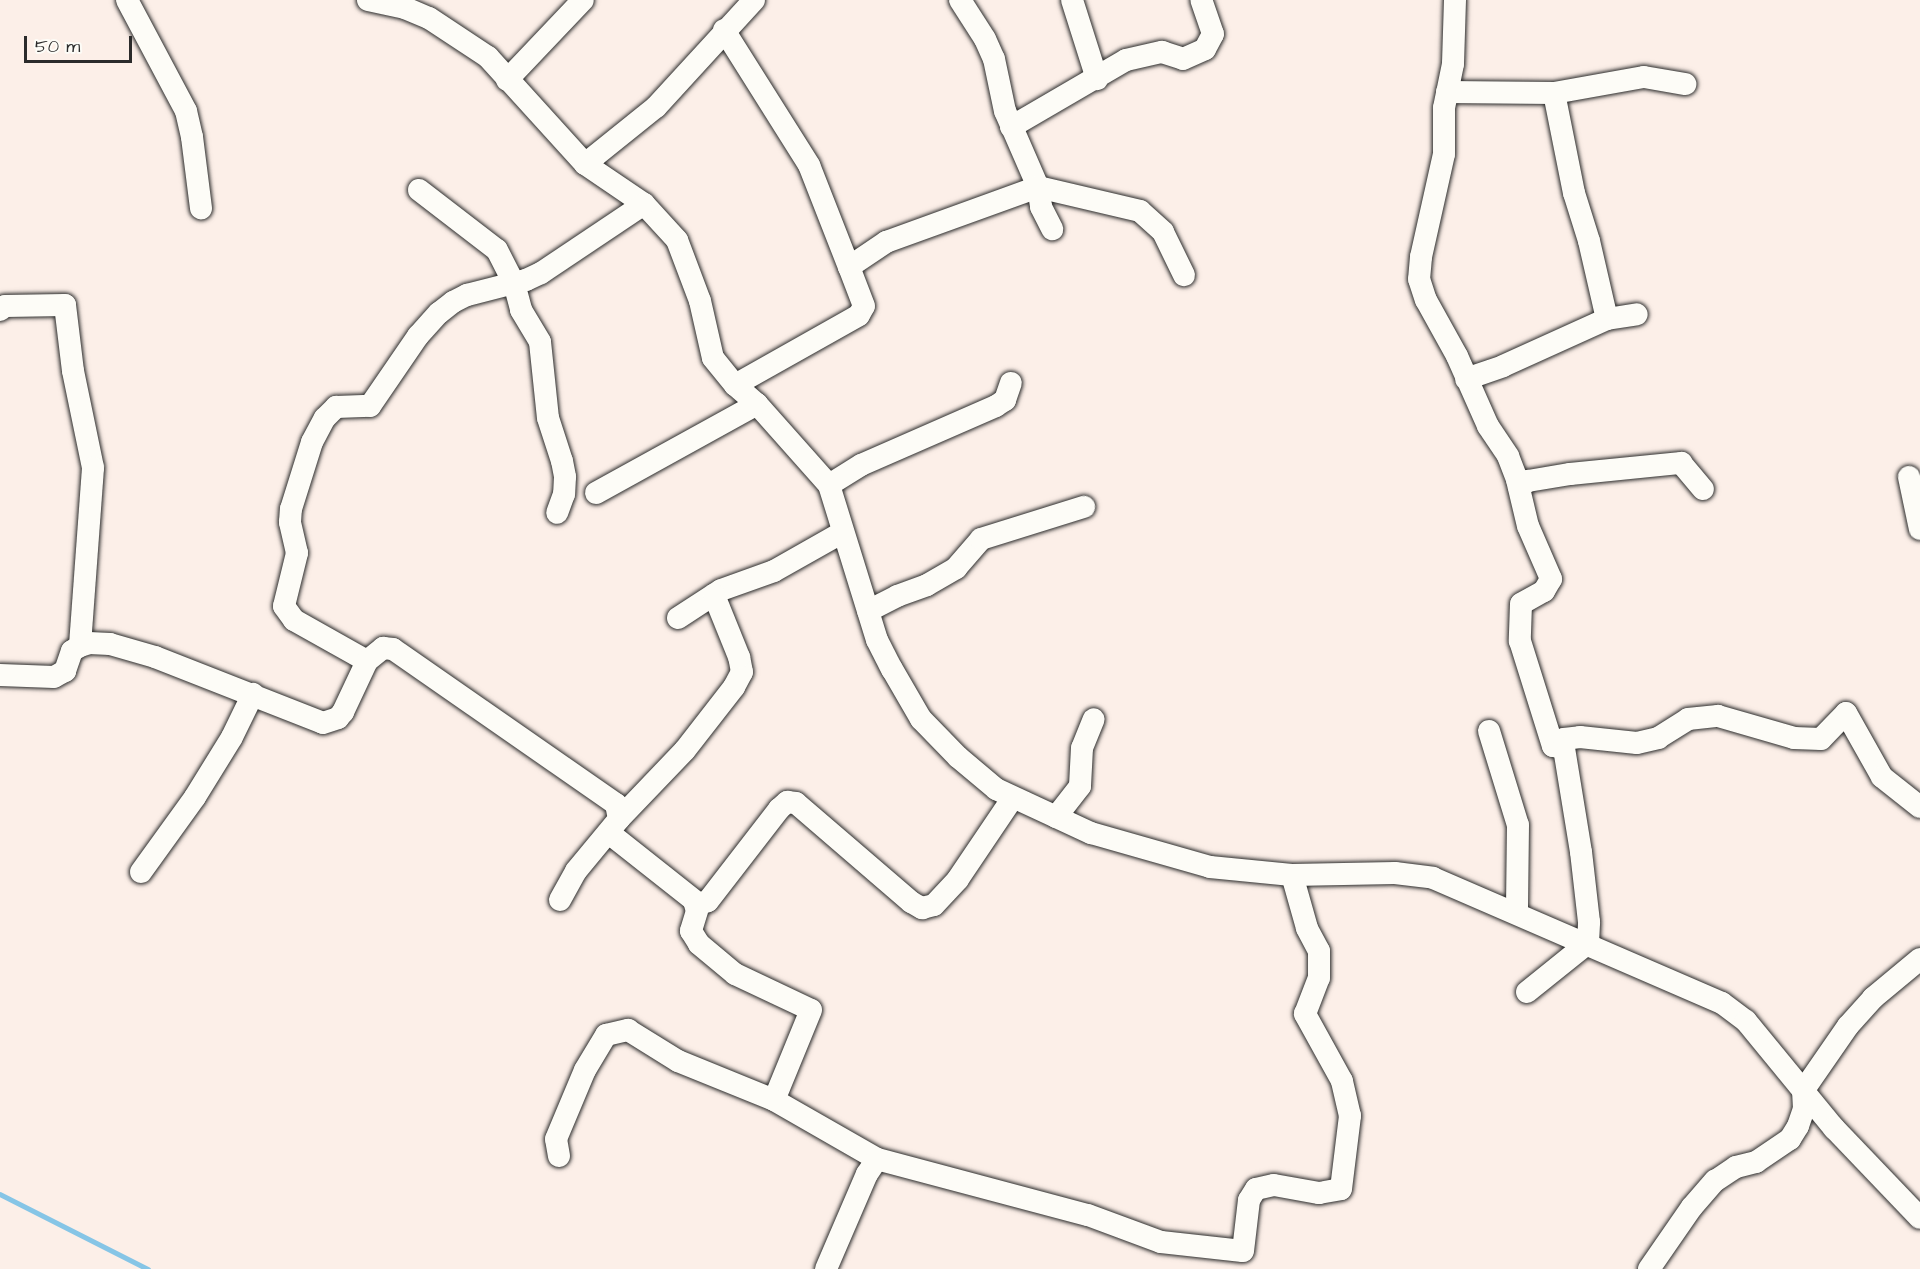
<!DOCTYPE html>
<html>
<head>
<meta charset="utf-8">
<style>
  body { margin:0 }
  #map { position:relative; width:1920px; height:1269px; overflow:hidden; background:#fcefe8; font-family:"Architects Daughter",sans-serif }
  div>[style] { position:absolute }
  .stream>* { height:4.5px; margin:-2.25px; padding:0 2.25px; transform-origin:2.25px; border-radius:2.25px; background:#86c5e6 }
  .roads { filter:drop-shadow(0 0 2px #2b2b2b) drop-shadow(0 0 2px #2b2b2b) }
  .minor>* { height:22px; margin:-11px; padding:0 11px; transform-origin:11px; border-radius:11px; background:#fdfcf7 }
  span { translate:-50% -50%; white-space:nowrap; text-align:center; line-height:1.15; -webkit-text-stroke:6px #fdfcf7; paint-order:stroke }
  .scale { position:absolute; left:24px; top:36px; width:108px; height:27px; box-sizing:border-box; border:3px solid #2b2b2b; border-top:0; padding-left:8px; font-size:18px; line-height:21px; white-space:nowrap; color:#2b2b2b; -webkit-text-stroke:4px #fdfcf7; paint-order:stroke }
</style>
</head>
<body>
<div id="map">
  <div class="stream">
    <i style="left:0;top:1194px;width:166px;rotate:26.9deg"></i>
  </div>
  <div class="roads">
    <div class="minor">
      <i style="left:127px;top:0;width:126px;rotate:62deg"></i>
      <i style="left:186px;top:111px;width:27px;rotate:77deg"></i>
      <i style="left:192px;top:137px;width:72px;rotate:82.8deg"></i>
      <i style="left:368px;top:0;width:38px;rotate:12deg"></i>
      <i style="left:405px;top:8px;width:26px;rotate:23deg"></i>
      <i style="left:429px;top:18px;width:71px;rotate:33.5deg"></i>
      <i style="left:488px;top:57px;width:144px;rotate:47.8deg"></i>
      <i style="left:585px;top:164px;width:71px;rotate:34.1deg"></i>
      <i style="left:644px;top:204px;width:49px;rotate:47.5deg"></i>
      <i style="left:677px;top:240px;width:65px;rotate:69.3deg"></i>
      <i style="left:700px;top:301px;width:58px;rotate:77.2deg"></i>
      <i style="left:713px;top:358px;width:35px;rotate:51deg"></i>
      <i style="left:735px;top:385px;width:29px;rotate:41deg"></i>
      <i style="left:757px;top:404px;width:108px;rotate:48.4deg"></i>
      <i style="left:829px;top:485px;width:162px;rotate:72.8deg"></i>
      <i style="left:877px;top:640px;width:33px;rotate:63deg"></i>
      <i style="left:892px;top:669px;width:58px;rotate:59.9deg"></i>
      <i style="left:921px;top:719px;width:53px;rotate:45.8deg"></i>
      <i style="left:958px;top:757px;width:50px;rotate:40.1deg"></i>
      <i style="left:996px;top:789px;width:105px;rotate:24.9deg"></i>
      <i style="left:1091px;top:833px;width:124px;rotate:15.9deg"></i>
      <i style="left:1210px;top:867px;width:82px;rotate:5.6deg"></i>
      <i style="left:1292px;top:875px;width:103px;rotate:-1.1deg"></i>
      <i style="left:1395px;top:873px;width:38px;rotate:7deg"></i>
      <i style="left:1433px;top:878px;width:315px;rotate:23.4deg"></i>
      <i style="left:1722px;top:1003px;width:30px;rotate:37deg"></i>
      <i style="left:1746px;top:1021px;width:139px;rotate:50.6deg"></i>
      <i style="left:1834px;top:1128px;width:124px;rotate:46.3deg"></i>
      <i style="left:960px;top:0;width:46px;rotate:57.3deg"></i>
      <i style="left:985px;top:39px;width:22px;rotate:66deg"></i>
      <i style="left:994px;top:59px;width:53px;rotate:78.1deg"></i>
      <i style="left:1005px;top:111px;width:83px;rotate:66.5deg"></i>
      <i style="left:1038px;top:187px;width:20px;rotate:81deg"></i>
      <i style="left:1041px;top:207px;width:25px;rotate:63deg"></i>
      <i style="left:1072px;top:0;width:83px;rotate:72.4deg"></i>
      <i style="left:1455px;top:0;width:64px;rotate:91.8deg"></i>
      <i style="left:1453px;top:64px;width:45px;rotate:101.6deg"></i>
      <i style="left:1444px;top:108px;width:46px;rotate:90deg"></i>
      <i style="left:1444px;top:154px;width:106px;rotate:102.6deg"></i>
      <i style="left:1421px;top:257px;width:22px;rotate:95deg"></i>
      <i style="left:1419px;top:279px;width:22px;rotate:72deg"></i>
      <i style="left:1426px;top:300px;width:64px;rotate:61deg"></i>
      <i style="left:1457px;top:356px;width:77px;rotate:66.1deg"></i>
      <i style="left:1488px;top:426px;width:36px;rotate:56deg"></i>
      <i style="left:1508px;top:456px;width:26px;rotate:69deg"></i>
      <i style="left:1517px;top:480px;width:47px;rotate:76.6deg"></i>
      <i style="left:1528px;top:526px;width:58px;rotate:66.5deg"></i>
      <i style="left:1551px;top:579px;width:14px;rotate:120deg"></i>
      <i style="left:1544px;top:591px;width:26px;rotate:151deg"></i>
      <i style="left:1521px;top:604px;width:37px;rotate:92deg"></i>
      <i style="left:1520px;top:641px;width:110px;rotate:72.6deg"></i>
      <i style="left:1553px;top:746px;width:11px;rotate:10deg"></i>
      <i style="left:1564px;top:748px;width:9px;rotate:-90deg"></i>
      <i style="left:1564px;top:739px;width:16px;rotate:-7deg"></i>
      <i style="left:1580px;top:737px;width:57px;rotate:6deg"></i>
      <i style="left:1637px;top:743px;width:22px;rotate:-13deg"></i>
      <i style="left:1658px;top:738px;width:36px;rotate:-32deg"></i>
      <i style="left:1688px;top:719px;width:30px;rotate:-6deg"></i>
      <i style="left:1718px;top:716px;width:79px;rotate:16.1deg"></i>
      <i style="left:1794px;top:738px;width:27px;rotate:2deg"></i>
      <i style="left:1821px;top:739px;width:36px;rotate:-46deg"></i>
      <i style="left:1846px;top:713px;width:73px;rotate:60.6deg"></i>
      <i style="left:1882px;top:777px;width:48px;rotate:38.3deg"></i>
      <i style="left:724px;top:30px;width:160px;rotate:57.8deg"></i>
      <i style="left:809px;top:165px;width:110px;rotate:68.6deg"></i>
      <i style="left:849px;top:267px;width:45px;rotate:-34deg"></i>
      <i style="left:886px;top:242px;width:162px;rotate:-19.9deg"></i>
      <i style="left:1038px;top:187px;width:105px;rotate:13.2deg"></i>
      <i style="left:1140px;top:211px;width:31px;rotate:42deg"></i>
      <i style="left:1163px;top:232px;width:48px;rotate:64deg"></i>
      <i style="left:507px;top:80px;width:110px;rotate:-46.5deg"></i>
      <i style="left:1447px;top:92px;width:107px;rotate:0.5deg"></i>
      <i style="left:1554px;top:93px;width:91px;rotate:-10.1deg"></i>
      <i style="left:1644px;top:77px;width:42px;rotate:9.7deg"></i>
      <i style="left:1554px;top:93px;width:102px;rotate:78.7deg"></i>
      <i style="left:1574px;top:193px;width:50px;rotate:72.6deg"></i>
      <i style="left:1589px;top:241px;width:80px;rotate:77deg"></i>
      <i style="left:1011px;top:127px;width:133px;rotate:-30.2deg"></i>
      <i style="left:1126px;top:60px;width:37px;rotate:-13deg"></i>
      <i style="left:1162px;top:52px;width:22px;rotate:18deg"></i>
      <i style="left:1183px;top:59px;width:24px;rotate:-24deg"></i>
      <i style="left:1205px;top:49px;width:17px;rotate:-62deg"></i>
      <i style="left:1213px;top:34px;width:36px;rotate:-109deg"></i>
      <i style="left:585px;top:164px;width:91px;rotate:-38.8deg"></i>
      <i style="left:656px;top:107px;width:145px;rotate:-47.5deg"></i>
      <i style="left:419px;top:190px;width:98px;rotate:37.6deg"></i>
      <i style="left:497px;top:250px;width:37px;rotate:63deg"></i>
      <i style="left:514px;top:283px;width:28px;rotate:75deg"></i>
      <i style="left:521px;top:310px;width:37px;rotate:59deg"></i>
      <i style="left:540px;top:342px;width:76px;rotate:84deg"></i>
      <i style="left:548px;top:418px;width:45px;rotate:72deg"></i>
      <i style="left:562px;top:461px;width:16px;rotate:79deg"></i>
      <i style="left:565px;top:477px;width:17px;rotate:93deg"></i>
      <i style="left:564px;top:494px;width:20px;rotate:110deg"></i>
      <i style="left:0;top:310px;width:6px;rotate:-39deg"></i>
      <i style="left:5px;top:306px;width:60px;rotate:-1deg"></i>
      <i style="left:65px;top:305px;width:66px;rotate:83.1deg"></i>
      <i style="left:73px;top:371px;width:99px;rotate:78.3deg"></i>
      <i style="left:93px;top:468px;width:178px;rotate:94.2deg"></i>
      <i style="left:1466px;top:379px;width:39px;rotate:-19deg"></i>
      <i style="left:1503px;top:366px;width:114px;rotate:-24.3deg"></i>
      <i style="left:1607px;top:319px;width:30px;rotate:-9deg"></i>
      <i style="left:735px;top:385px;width:142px;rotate:-29.4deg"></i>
      <i style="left:859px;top:315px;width:10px;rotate:-61deg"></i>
      <i style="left:864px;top:306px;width:42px;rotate:-111deg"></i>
      <i style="left:1909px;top:477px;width:53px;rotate:78.1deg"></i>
      <i style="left:829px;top:485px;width:38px;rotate:-32deg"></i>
      <i style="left:861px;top:465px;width:147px;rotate:-23.6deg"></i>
      <i style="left:996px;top:406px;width:11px;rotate:-34deg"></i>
      <i style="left:1005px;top:400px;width:18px;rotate:-71deg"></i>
      <i style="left:1519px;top:487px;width:11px;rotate:-34deg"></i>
      <i style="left:1528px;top:481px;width:43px;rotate:-9.5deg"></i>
      <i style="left:1570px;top:474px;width:112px;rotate:-5.7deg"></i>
      <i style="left:1681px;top:463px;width:34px;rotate:50deg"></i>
      <i style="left:596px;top:493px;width:184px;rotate:-28.9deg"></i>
      <i style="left:868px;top:611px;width:33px;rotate:-27deg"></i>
      <i style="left:897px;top:596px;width:32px;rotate:-20deg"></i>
      <i style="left:927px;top:585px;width:34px;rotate:-30deg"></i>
      <i style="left:956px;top:568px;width:38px;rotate:-49deg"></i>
      <i style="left:981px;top:539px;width:108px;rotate:-17.3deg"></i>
      <i style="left:678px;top:618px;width:51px;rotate:-33.1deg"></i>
      <i style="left:721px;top:590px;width:56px;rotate:-19.7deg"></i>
      <i style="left:774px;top:571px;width:79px;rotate:-29.5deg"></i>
      <i style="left:367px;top:661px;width:84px;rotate:-150.7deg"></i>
      <i style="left:294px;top:620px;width:17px;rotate:-126deg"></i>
      <i style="left:284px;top:606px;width:55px;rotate:-76.2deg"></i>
      <i style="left:297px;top:553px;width:32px;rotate:-103deg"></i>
      <i style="left:290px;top:522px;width:13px;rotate:-86deg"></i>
      <i style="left:291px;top:509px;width:70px;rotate:-72.6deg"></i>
      <i style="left:312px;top:442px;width:27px;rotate:-62deg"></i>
      <i style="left:325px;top:418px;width:16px;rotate:-45deg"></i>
      <i style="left:336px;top:407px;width:34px;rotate:-2deg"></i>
      <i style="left:370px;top:406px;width:85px;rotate:-55.6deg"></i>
      <i style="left:418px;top:336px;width:31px;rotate:-48deg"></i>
      <i style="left:439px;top:313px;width:18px;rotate:-38deg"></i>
      <i style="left:453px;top:302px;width:16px;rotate:-27deg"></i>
      <i style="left:467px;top:295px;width:61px;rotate:-14.3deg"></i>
      <i style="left:526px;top:280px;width:17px;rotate:-25deg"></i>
      <i style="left:541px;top:273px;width:124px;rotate:-33.8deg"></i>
      <i style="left:0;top:675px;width:54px;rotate:2.1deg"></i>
      <i style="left:54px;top:677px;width:13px;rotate:-29deg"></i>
      <i style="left:65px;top:671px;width:21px;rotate:-71deg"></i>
      <i style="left:72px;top:651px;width:9px;rotate:-32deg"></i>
      <i style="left:80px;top:646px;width:9px;rotate:-18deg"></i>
      <i style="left:89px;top:643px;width:21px;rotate:3deg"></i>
      <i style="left:110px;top:644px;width:47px;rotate:16.1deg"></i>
      <i style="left:155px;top:657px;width:180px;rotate:21.4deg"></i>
      <i style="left:323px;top:723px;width:16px;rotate:-18deg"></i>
      <i style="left:338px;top:718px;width:8px;rotate:-50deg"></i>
      <i style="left:343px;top:712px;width:56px;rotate:-64.8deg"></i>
      <i style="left:367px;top:661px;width:21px;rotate:-39deg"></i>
      <i style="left:383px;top:648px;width:10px;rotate:6deg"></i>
      <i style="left:393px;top:649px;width:272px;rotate:34.8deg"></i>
      <i style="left:616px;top:804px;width:15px;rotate:79deg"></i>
      <i style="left:619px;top:819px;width:67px;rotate:129.6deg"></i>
      <i style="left:576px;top:871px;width:33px;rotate:119deg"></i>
      <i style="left:1489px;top:731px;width:98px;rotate:72.9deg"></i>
      <i style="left:1518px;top:825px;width:88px;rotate:90.7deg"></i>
      <i style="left:1056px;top:817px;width:39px;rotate:-52deg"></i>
      <i style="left:1080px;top:786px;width:38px;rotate:-87deg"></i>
      <i style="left:1082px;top:748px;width:31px;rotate:-68deg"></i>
      <i style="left:619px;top:819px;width:95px;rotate:-46.3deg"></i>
      <i style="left:685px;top:750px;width:80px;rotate:-52.1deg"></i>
      <i style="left:734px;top:687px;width:17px;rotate:-62deg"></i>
      <i style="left:742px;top:672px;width:15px;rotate:-101deg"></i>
      <i style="left:739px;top:657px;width:67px;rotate:-112deg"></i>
      <i style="left:609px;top:833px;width:115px;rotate:38.3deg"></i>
      <i style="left:699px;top:904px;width:9px;rotate:-18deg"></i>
      <i style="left:708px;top:901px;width:116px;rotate:-52.3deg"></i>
      <i style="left:779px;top:809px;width:11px;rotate:-41deg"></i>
      <i style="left:787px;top:802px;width:9px;rotate:6deg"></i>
      <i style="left:796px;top:803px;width:152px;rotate:40.7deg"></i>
      <i style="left:911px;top:902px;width:13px;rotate:29deg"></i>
      <i style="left:922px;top:908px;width:12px;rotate:-14deg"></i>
      <i style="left:934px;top:905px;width:35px;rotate:-47deg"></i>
      <i style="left:958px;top:879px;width:97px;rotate:-56deg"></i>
      <i style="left:141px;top:872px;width:92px;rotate:-54.2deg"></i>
      <i style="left:195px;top:797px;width:70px;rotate:-58.3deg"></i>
      <i style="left:232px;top:737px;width:48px;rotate:-64deg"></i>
      <i style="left:694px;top:901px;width:10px;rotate:73deg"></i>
      <i style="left:697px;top:911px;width:21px;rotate:107deg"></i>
      <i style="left:691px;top:931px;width:15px;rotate:58deg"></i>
      <i style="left:699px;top:944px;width:47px;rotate:39.8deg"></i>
      <i style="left:735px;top:974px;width:84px;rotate:25.3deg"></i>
      <i style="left:811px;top:1010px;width:97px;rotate:112.3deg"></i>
      <i style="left:1527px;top:992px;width:78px;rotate:-38.8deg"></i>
      <i style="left:1588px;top:943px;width:21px;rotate:-87deg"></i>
      <i style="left:1589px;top:922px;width:70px;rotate:-96.5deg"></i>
      <i style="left:1581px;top:852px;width:105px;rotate:-99.3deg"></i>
      <i style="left:559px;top:1156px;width:17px;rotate:-100deg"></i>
      <i style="left:556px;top:1139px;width:75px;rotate:-67.2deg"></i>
      <i style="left:585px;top:1070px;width:41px;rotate:-59deg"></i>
      <i style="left:606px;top:1035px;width:23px;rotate:-13deg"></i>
      <i style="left:628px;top:1030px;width:59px;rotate:31.8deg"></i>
      <i style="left:678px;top:1061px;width:104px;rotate:22.1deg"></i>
      <i style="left:774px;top:1100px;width:119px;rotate:29.8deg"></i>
      <i style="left:877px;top:1159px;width:218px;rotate:14.9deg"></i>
      <i style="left:1088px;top:1215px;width:78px;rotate:20.3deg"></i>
      <i style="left:1161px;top:1242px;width:82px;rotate:6.3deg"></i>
      <i style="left:1243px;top:1251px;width:51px;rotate:-83.3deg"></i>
      <i style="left:1249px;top:1200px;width:13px;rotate:-58deg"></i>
      <i style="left:1256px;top:1189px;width:18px;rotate:-13deg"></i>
      <i style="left:1274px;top:1185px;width:46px;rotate:10.1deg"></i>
      <i style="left:1319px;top:1193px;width:22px;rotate:-10deg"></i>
      <i style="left:1341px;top:1189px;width:74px;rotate:-83deg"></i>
      <i style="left:1350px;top:1116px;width:36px;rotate:-103deg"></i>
      <i style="left:1342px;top:1081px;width:77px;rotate:-118.9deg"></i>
      <i style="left:1305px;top:1014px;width:39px;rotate:-69deg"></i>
      <i style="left:1319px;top:978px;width:27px;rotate:-90deg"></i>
      <i style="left:1319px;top:951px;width:26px;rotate:-118deg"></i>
      <i style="left:1307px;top:928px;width:55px;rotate:-105.8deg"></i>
      <i style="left:826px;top:1269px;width:103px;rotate:-66.7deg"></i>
      <i style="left:867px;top:1174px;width:18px;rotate:-56deg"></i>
      <i style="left:1649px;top:1269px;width:75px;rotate:-55.3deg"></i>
      <i style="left:1692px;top:1207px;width:35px;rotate:-49deg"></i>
      <i style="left:1715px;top:1181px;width:25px;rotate:-34deg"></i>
      <i style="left:1736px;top:1167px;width:21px;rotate:-14deg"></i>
      <i style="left:1756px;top:1162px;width:41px;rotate:-34.1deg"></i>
      <i style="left:1790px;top:1139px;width:15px;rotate:-58deg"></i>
      <i style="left:1798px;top:1126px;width:18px;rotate:-71deg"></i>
      <i style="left:1804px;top:1109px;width:18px;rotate:-93deg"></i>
      <i style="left:1803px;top:1091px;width:79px;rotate:-55.3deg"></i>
      <i style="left:1848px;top:1026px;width:38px;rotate:-48deg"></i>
      <i style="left:1873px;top:998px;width:61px;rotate:-39.7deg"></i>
    </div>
  </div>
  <div class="scale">50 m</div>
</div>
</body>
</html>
